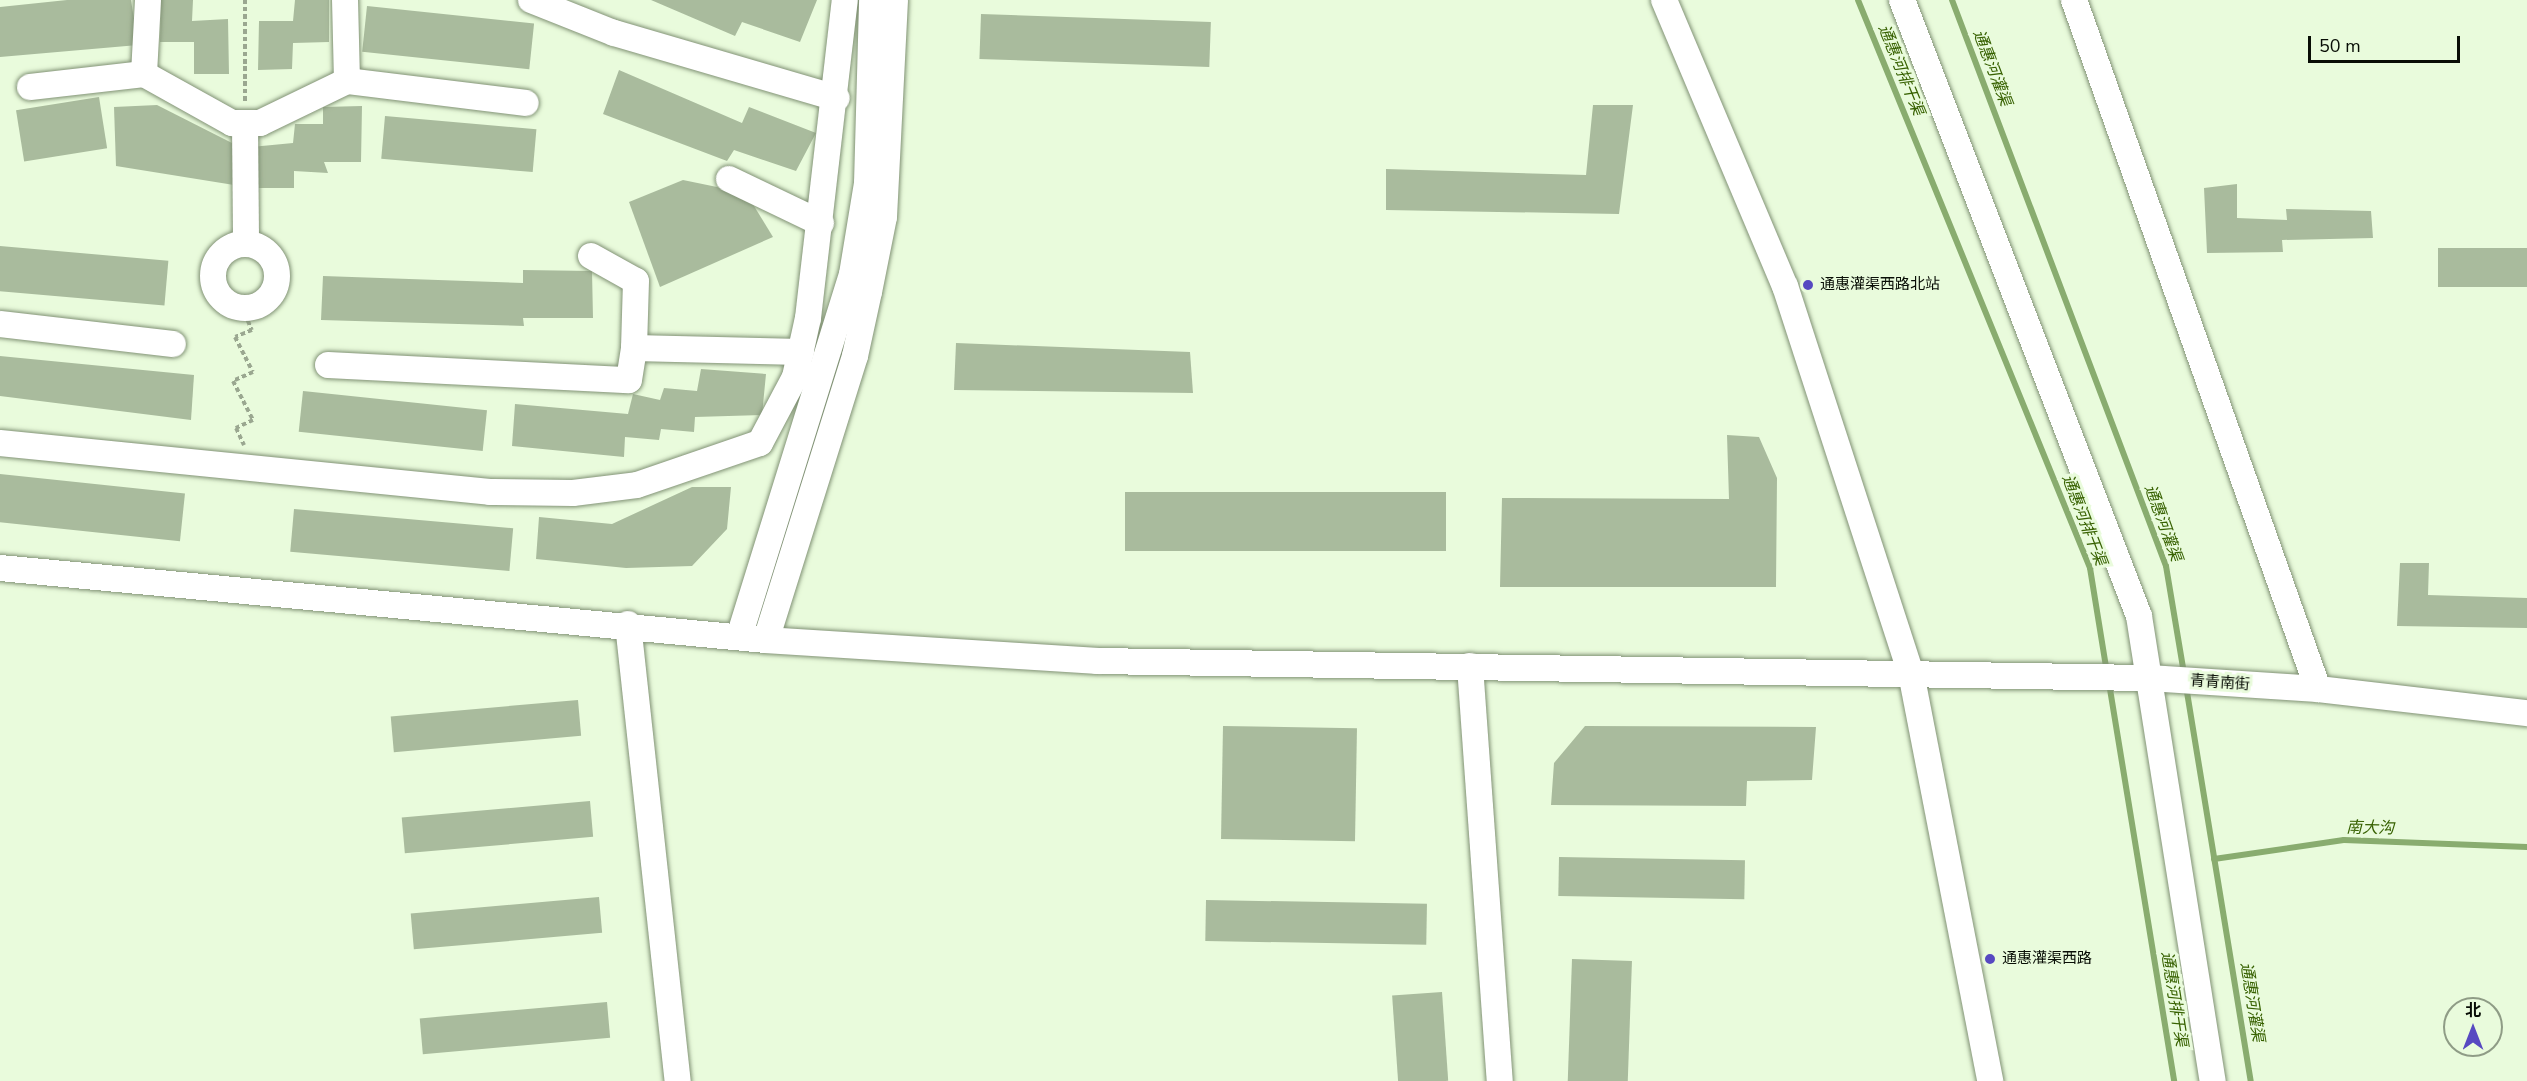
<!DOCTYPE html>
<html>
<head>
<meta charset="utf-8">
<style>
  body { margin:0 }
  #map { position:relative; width:2527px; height:1081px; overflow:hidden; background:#e9fbdc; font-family:"Nunito Sans","Noto Sans SC",sans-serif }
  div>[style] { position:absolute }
  .stream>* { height:6px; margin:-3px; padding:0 3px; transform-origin:3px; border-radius:3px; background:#89ac6f }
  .building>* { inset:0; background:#a9bb9d; transform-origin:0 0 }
  .path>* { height:4px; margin-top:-2px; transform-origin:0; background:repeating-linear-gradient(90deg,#9aa790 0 4.5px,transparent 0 7.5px) }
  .roads { filter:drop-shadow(0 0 2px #819275) drop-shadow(0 0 2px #819275) }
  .minor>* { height:26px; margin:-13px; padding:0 13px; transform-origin:13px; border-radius:13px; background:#fff }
  .minor>.ring { margin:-13px; padding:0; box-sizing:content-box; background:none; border:26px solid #fff; border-radius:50% }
  .dots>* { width:16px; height:16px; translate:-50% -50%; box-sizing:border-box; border:3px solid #e9fbdc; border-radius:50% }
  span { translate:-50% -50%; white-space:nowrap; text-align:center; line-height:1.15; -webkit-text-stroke:6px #e9fbdc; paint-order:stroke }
  .poi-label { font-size:15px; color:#080d05 }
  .left { translate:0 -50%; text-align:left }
  .street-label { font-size:15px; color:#080d05 }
  .water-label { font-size:16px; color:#376101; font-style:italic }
  .north { position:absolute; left:2443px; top:997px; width:60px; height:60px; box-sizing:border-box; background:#e9fbdc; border:2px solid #8f9c86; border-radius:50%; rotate:0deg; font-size:16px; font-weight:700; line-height:24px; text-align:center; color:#080d05 }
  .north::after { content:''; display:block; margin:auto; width:21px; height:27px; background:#5749c1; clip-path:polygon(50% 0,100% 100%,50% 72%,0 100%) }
  .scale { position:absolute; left:2308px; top:36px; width:152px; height:27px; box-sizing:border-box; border:3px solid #080d05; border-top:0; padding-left:8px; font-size:18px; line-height:21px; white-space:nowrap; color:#080d05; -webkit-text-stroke:4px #e9fbdc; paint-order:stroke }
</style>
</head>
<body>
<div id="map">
  <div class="stream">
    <i style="left:1858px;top:0;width:614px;rotate:67.78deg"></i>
    <i style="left:2090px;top:568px;width:106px;rotate:80.8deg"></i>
    <i style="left:1952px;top:0;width:605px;rotate:69.29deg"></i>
    <i style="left:2166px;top:566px;width:109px;rotate:80.5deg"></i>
    <i style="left:2109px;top:683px;width:403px;rotate:80.7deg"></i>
    <i style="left:2186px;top:686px;width:400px;rotate:80.7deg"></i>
    <i style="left:2214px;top:859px;width:131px;rotate:-8.3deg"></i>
    <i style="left:2344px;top:840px;width:183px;rotate:2.2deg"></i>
  </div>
  <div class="building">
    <i style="clip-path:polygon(67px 0,131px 0,138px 45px,0 57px,0 7px)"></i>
    <i style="clip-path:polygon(161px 0,193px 0,192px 21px,228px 19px,229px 74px,194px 74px,194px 42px,160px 42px)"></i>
    <i style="clip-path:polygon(295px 0,329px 0,329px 42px,293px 43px,292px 69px,258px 70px,259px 21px,293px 21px)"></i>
    <i style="clip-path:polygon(651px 0,817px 0,800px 42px,742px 22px,735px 36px)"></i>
    <i style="left:367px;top:6px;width:168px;height:46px;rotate:6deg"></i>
    <i style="left:981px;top:14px;width:230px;height:45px;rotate:2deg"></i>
    <i style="clip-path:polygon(619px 70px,742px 123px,749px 107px,816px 133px,796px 171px,734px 150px,727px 161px,603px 114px)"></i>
    <i style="left:99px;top:97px;width:52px;height:84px;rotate:81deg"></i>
    <i style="clip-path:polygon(157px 105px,232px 143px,234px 185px,116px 166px,114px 107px)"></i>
    <i style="clip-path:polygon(1593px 105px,1633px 105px,1619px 214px,1386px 210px,1386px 169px,1586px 175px)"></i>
    <i style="clip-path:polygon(362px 106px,361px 162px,324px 162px,328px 173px,294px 171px,294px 188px,251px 188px,250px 147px,293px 143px,295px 124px,323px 124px,323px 107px)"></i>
    <i style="left:385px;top:116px;width:152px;height:43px;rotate:5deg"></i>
    <i style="clip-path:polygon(683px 180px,746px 193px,773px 237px,660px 287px,629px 202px)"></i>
    <i style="clip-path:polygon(2237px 184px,2237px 218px,2287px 220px,2286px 209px,2371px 211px,2373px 238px,2282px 240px,2283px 252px,2207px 253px,2204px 188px)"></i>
    <i style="left:0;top:246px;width:169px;height:45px;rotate:5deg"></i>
    <i style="left:2438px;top:248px;width:89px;height:39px"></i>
    <i style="clip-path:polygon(523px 270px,592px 271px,593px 318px,523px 318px,524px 326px,321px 320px,323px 276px,523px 283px)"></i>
    <i style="clip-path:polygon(956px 343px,1190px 352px,1193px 393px,954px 390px)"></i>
    <i style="clip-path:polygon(0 356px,194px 375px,191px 420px,0 396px)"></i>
    <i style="clip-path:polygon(701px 369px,766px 374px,762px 415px,695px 417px,694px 432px,661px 429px,659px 440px,625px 437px,624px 457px,512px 446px,515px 404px,628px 414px,633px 394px,660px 400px,664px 388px,697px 391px)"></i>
    <i style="left:303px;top:391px;width:185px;height:41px;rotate:6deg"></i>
    <i style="clip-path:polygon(1727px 435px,1759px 437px,1777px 478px,1776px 587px,1500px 587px,1502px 498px,1729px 499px)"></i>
    <i style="left:0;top:474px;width:186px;height:48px;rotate:6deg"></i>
    <i style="clip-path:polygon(692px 487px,731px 487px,727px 529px,692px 566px,626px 568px,536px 559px,539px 517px,612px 524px)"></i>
    <i style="left:1125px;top:492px;width:321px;height:59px"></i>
    <i style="left:294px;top:509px;width:220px;height:43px;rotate:5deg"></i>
    <i style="clip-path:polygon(2400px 563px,2429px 563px,2428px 595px,2527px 598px,2527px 628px,2397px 626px)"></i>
    <i style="left:578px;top:700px;width:36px;height:188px;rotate:85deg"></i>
    <i style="left:1223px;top:726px;width:134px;height:113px;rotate:1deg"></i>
    <i style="clip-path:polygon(1585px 726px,1816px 727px,1812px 780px,1747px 781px,1746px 806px,1551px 805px,1554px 763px)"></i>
    <i style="left:590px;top:801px;width:36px;height:189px;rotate:85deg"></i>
    <i style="left:1559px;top:857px;width:186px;height:39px;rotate:1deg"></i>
    <i style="left:599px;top:897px;width:36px;height:189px;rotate:85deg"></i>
    <i style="left:1206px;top:900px;width:221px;height:41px;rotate:1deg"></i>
    <i style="left:1572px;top:959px;width:60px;height:122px;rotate:2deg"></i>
    <i style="left:1442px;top:992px;width:89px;height:50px;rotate:86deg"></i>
    <i style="left:607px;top:1002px;width:36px;height:188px;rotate:85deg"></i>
  </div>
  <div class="path">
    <i style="left:245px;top:101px;width:101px;rotate:-90deg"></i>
    <i style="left:242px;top:307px;width:25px;rotate:67deg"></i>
    <i style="left:252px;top:330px;width:18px;rotate:158deg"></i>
    <i style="left:235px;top:337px;width:39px;rotate:63deg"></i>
    <i style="left:253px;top:372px;width:22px;rotate:156deg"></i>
    <i style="left:233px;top:381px;width:44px;rotate:62.9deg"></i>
    <i style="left:253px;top:420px;width:19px;rotate:155deg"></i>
    <i style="left:236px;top:428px;width:19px;rotate:65deg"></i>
  </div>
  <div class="roads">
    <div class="minor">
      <i style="left:148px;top:0;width:74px;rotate:93.1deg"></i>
      <i style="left:144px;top:74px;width:101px;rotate:29.1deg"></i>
      <i style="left:232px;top:123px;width:28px"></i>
      <i style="left:260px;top:123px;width:97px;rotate:-25.8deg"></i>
      <i style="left:347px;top:81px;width:81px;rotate:-91.4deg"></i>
      <i style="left:531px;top:0;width:89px;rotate:21.7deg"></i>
      <i style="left:614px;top:33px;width:232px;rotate:16.3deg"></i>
      <i style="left:1664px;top:0;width:311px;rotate:67.1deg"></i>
      <i style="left:1785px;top:286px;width:407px;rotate:72deg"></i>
      <i style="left:1911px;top:673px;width:416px;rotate:79deg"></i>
      <i style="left:1902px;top:0;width:660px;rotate:68.96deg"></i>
      <i style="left:2139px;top:616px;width:471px;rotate:81deg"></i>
      <i style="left:2074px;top:0;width:731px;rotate:70.5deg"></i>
      <i style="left:347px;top:81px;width:180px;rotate:7deg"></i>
      <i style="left:30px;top:87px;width:115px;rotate:-6.5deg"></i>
      <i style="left:245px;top:123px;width:121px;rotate:89.5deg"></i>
      <i style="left:729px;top:179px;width:102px;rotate:25.6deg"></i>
      <i class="ring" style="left:213px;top:244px;width:38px;height:38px"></i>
      <i style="left:591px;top:256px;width:51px;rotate:29.1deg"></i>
      <i style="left:636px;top:281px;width:67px;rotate:91.7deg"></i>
      <i style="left:0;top:324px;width:174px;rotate:6.6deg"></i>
      <i style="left:328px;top:365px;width:301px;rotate:2.9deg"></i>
      <i style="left:629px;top:380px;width:32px;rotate:-81deg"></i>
      <i style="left:634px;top:348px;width:167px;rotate:1.4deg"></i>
      <i style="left:0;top:443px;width:492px;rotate:5.7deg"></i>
      <i style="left:490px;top:492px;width:83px;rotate:0.7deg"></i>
      <i style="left:573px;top:493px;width:64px;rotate:-7.1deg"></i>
      <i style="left:637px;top:485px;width:130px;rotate:-18.9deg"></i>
      <i style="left:760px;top:443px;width:75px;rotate:-62.1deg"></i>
      <i style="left:795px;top:377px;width:60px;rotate:-77.6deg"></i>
      <i style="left:808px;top:318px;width:320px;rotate:-83.4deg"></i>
      <i style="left:0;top:568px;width:769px;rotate:5.37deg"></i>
      <i style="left:766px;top:640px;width:332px;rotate:3.6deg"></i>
      <i style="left:1097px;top:661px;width:1052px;rotate:0.93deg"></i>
      <i style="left:2149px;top:678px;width:169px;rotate:3.7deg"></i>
      <i style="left:2318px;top:689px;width:210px;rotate:6.6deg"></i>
      <i style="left:628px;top:624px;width:460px;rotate:83.8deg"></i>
      <i style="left:739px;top:637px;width:380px;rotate:-72.7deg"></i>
      <i style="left:852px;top:274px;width:92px;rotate:-80.6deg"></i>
      <i style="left:867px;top:183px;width:183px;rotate:-88.4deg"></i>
      <i style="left:766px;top:640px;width:298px;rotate:-72.6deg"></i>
      <i style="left:855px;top:356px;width:66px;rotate:-77.7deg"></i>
      <i style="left:869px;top:292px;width:76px;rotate:-78.7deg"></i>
      <i style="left:884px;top:217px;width:217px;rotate:-87.1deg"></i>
      <i style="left:1470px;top:666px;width:416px;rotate:85.9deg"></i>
    </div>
  </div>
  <div class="dots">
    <i style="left:1808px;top:285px;background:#5749c1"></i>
    <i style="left:1990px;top:959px;background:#5749c1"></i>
  </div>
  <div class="poi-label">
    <span class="left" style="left:1820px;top:285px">通惠灌渠西路北站</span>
    <span class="left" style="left:2002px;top:959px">通惠灌渠西路</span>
  </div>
  <div class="street-label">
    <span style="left:2220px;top:683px;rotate:4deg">青青南街</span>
  </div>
  <div class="water-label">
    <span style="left:1992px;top:68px;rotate:69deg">通惠河灌渠</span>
    <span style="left:1901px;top:70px;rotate:68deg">通惠河排干渠</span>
    <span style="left:2084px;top:520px;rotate:69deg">通惠河排干渠</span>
    <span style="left:2163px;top:523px;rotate:70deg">通惠河灌渠</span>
    <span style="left:2370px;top:828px;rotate:1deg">南大沟</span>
    <span style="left:2174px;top:999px;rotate:81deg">通惠河排干渠</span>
    <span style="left:2252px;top:1002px;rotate:81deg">通惠河灌渠</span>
  </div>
  <div class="north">北</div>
  <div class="scale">50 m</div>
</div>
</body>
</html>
